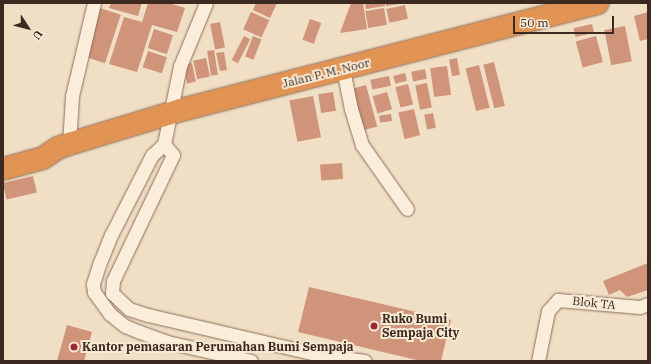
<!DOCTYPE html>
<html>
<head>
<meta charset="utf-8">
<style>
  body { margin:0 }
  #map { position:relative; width:651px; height:364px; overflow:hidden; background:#f0dec5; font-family:"IBM Plex Serif",serif }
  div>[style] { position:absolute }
  .building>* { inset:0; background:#cf947a; transform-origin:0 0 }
  .roads { filter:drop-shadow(0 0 1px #8c6f5a) drop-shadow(0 0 1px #8c6f5a) }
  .street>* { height:13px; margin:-6.5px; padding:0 6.5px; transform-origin:6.5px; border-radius:6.5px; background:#faedd9 }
  .highway>* { height:22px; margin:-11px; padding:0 11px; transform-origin:11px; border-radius:11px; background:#e19354 }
  .dots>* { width:11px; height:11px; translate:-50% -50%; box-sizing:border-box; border:2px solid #f7ead5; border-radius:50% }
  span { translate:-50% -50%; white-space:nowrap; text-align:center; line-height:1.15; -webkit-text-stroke:4px #f7ead5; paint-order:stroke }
  .street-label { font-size:12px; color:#3c291f }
  .poi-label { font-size:12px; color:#3c291f; font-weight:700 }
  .left { translate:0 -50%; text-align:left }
  .frame { position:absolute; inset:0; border:4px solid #3c291f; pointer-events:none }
  .north { position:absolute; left:8px; top:8px; width:40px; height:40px; -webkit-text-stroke:3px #f7ead5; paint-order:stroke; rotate:126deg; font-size:11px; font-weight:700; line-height:16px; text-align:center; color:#3c291f }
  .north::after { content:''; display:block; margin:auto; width:14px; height:18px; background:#3c291f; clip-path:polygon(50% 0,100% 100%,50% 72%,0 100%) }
  .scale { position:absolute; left:513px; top:16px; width:101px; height:18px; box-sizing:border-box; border:2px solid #3c291f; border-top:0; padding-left:5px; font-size:12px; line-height:14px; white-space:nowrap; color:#3c291f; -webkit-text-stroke:3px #f7ead5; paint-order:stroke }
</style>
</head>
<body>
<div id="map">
  <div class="building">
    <i style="clip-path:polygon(111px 3px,142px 3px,138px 16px,109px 8px)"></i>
    <i style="clip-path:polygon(148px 3px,169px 3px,185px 8px,177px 32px,152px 25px,137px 72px,109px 64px,124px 17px,142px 22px)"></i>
    <i style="clip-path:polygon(256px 3px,277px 3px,270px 18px,253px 10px)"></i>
    <i style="clip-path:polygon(351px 3px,363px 3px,367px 29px,340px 33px)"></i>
    <i style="clip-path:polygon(365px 3px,385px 3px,385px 6px,366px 9px)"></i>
    <i style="clip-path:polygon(386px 3px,399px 3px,399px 4px,386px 6px)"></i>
    <i style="left:405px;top:5px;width:14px;height:19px;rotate:78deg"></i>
    <i style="left:97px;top:7px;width:25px;height:51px;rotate:18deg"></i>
    <i style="left:384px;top:8px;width:17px;height:19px;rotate:80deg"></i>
    <i style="left:251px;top:12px;width:20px;height:19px;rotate:24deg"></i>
    <i style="clip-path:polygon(648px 12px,648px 39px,640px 41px,634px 16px)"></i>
    <i style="left:310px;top:19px;width:12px;height:22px;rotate:20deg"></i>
    <i style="left:220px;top:22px;width:26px;height:10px;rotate:79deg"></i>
    <i style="left:592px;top:24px;width:9px;height:19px;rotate:77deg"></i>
    <i style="left:625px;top:26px;width:36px;height:21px;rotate:79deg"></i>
    <i style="left:154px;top:29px;width:20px;height:20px;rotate:18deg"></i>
    <i style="left:244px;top:36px;width:7px;height:27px;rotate:27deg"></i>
    <i style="left:253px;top:36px;width:9px;height:22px;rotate:21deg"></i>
    <i style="left:596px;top:36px;width:27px;height:21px;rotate:75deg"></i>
    <i style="left:214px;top:50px;width:25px;height:7px;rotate:81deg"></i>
    <i style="left:148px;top:51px;width:20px;height:17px;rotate:18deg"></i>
    <i style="clip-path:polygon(224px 52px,227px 70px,220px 71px,216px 53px)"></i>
    <i style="left:206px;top:58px;width:19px;height:13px;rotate:78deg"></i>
    <i style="left:457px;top:58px;width:17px;height:8px;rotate:80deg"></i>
    <i style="left:494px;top:62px;width:45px;height:11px;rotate:76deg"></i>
    <i style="left:192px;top:63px;width:19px;height:9px;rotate:78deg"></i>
    <i style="left:479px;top:65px;width:44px;height:14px;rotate:76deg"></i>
    <i style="left:447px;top:66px;width:29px;height:17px;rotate:82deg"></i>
    <i style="left:425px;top:69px;width:10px;height:14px;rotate:79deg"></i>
    <i style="left:405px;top:73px;width:8px;height:12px;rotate:76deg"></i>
    <i style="left:389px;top:76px;width:10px;height:19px;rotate:79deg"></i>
    <i style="left:427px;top:83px;width:25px;height:12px;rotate:79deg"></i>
    <i style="left:408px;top:84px;width:21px;height:13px;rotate:76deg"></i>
    <i style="left:366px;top:85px;width:43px;height:15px;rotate:75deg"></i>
    <i style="left:333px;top:92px;width:19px;height:15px;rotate:81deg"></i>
    <i style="left:387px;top:92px;width:18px;height:15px;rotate:74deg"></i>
    <i style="left:313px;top:96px;width:42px;height:24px;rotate:79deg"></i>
    <i style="left:414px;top:109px;width:27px;height:16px;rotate:77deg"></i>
    <i style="left:433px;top:113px;width:15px;height:9px;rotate:79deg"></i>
    <i style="left:391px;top:114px;width:7px;height:12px;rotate:82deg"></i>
    <i style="left:342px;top:163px;width:16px;height:22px;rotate:86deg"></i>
    <i style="left:33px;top:176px;width:17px;height:31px;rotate:77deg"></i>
    <i style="clip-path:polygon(648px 263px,648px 290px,627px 297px,620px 290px,609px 295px,603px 281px)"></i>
    <i style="clip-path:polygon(309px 287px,451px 320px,441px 361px,421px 361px,298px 332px)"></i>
    <i style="clip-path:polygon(67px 325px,92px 332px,84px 361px,57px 361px)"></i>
  </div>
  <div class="roads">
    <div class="street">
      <i style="left:206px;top:3px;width:68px;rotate:112.4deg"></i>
      <i style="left:180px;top:66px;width:80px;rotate:101.6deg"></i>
      <i style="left:164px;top:144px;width:16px;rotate:137deg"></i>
      <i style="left:152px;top:155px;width:90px;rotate:117.1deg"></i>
      <i style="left:111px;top:235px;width:32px;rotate:112deg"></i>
      <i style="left:99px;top:265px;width:20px;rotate:108deg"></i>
      <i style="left:93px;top:284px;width:8px;rotate:83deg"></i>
      <i style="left:94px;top:292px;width:27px;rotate:54deg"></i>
      <i style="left:110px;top:314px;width:19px;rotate:39deg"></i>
      <i style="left:125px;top:326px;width:16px;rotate:22deg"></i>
      <i style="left:140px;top:332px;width:29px;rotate:20deg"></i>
      <i style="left:167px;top:342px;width:86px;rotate:12.7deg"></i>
      <i style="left:343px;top:69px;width:41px;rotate:78.7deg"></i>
      <i style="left:351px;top:109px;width:38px;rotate:73deg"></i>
      <i style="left:362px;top:145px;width:78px;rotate:54.9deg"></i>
      <i style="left:69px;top:144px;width:48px;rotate:-86.4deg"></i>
      <i style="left:72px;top:96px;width:96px;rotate:-76.7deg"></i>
      <i style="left:164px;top:144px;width:14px;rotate:51deg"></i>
      <i style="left:173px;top:155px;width:140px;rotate:115.5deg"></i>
      <i style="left:113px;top:281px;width:12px;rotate:95deg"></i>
      <i style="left:112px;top:293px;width:23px;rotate:43deg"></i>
      <i style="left:129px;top:309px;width:20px;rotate:18deg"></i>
      <i style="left:148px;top:315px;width:171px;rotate:13.1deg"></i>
      <i style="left:315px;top:354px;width:50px;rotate:8deg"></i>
      <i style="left:538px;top:361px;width:51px;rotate:-78.7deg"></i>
      <i style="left:548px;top:311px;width:15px;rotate:-48deg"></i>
      <i style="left:558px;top:300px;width:82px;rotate:4.9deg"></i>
      <i style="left:640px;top:307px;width:9px;rotate:-21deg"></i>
    </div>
    <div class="highway">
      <i style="left:3px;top:169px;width:41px;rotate:-15.4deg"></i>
      <i style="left:43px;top:158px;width:18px;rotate:-34deg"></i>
      <i style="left:58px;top:148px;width:12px;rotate:-20deg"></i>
      <i style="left:69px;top:144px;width:117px;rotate:-16.9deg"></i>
      <i style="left:181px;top:110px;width:430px;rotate:-14.4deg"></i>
    </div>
  </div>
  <div class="dots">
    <i style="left:374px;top:326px;background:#9d2836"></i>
    <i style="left:74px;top:347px;background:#9d2836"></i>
  </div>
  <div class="street-label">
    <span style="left:326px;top:73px;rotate:-14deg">Jalan P. M. Noor</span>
    <span style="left:594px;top:303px;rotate:6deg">Blok TA</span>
  </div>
  <div class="poi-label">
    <span class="left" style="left:382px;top:326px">Ruko Bumi<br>Sempaja City</span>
    <span class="left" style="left:82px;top:347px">Kantor pemasaran Perumahan Bumi Sempaja</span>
  </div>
  <div class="frame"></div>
  <div class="north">U</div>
  <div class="scale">50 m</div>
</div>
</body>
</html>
